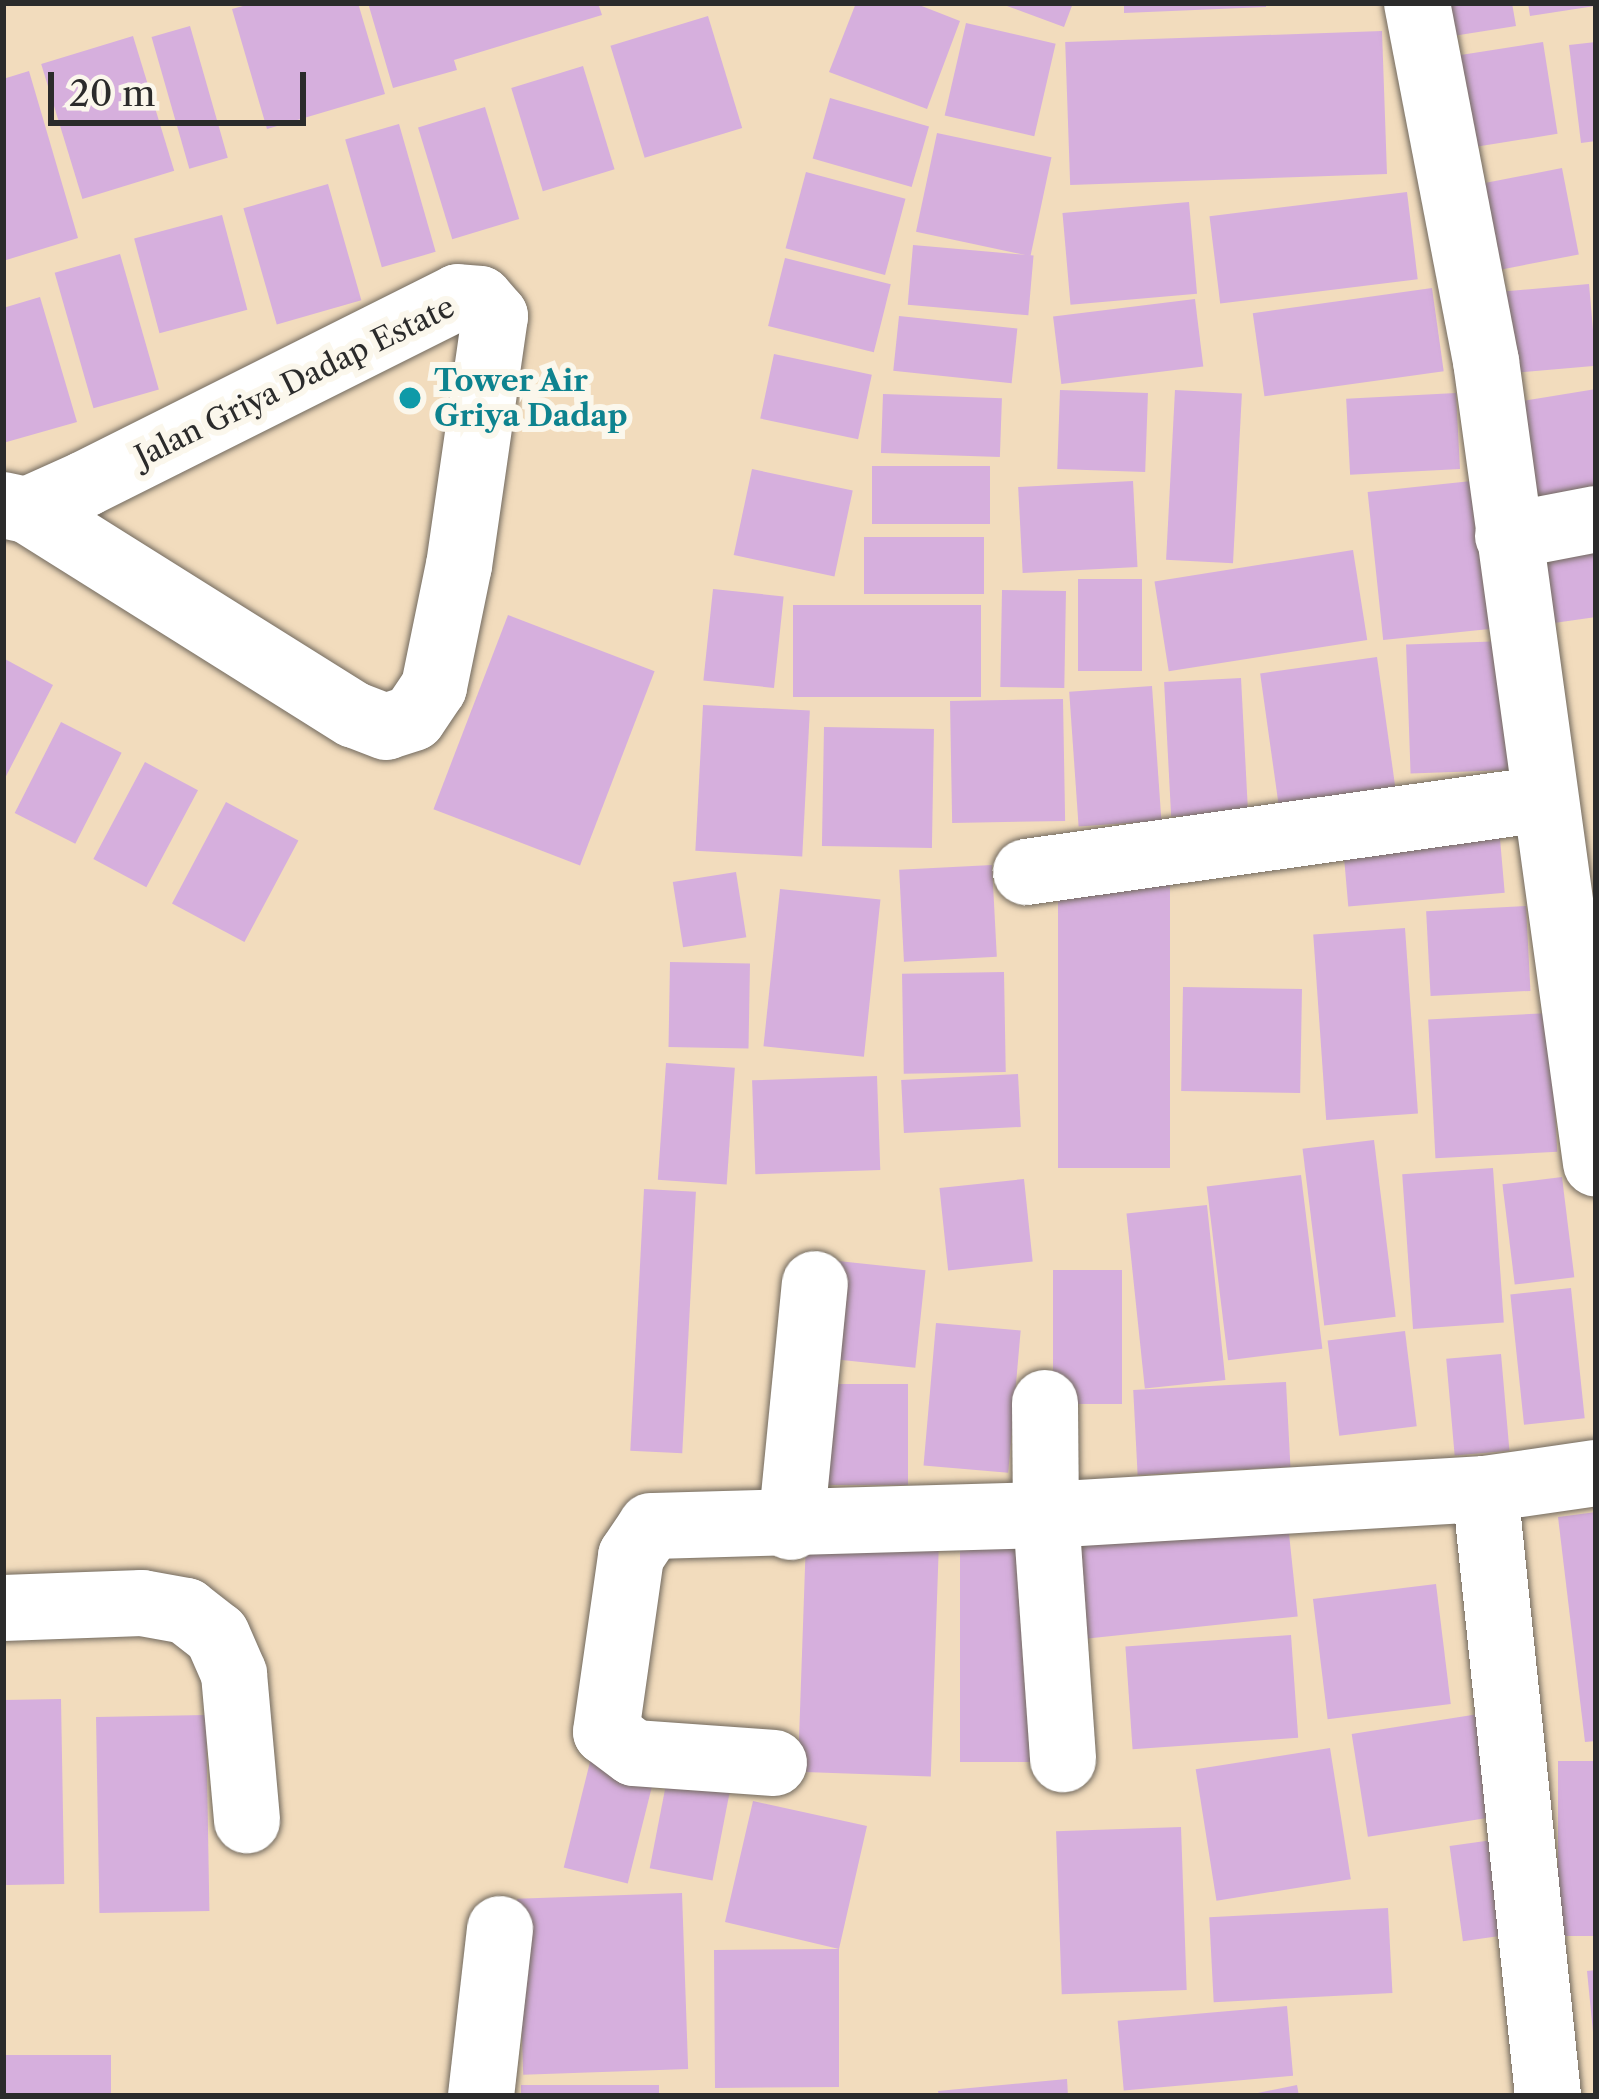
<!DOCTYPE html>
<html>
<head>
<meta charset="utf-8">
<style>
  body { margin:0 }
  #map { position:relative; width:1599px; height:2099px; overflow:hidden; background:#f2dcbd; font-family:"Libre Caslon Text",serif }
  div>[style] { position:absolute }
  .building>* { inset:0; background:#d6afdd; transform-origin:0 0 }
  .roads { filter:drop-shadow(0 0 3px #71695e) drop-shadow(0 0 3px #71695e) }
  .minor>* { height:66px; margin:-33px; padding:0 33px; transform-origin:33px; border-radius:33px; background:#fff }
  .dots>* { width:33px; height:33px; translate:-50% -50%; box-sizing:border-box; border:6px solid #fbf7ec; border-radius:50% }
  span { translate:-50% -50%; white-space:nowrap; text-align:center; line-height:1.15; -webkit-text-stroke:12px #fbf7ec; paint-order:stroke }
  .culture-label { font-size:30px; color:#0d838f; font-weight:700 }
  .left { translate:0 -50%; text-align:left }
  .street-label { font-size:30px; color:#2b2b2b }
  .frame { position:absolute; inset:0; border:6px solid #2b2b2b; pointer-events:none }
  .scale { position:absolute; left:48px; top:72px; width:258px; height:54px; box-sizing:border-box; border:6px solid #2b2b2b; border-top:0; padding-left:15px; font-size:36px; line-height:42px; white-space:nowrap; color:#2b2b2b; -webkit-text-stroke:9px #fbf7ec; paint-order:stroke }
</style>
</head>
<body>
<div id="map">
  <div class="building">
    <i style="clip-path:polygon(254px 3px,358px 3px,385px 94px,267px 129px,232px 9px)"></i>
    <i style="clip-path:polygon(368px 3px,598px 3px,602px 15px,454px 60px,457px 70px,393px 88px)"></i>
    <i style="clip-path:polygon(856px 3px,914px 3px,960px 21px,927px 109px,829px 72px)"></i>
    <i style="clip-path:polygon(999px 3px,1073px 3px,1064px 27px)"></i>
    <i style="clip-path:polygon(1124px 3px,1266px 3px,1266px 7px,1124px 13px)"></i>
    <i style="clip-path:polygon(1422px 3px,1512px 3px,1516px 26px,1428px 40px)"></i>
    <i style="clip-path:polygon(1528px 3px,1595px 3px,1595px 6px,1530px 16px)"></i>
    <i style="left:708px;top:16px;width:117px;height:102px;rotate:73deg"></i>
    <i style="left:966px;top:23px;width:92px;height:95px;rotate:13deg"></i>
    <i style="left:190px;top:26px;width:137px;height:40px;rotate:74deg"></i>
    <i style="left:1382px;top:31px;width:143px;height:317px;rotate:88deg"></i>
    <i style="left:133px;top:36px;width:141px;height:96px;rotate:73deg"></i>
    <i style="left:1543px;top:42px;width:93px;height:109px;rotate:81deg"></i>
    <i style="clip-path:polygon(1596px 42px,1596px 141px,1581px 143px,1569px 45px)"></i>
    <i style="left:583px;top:66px;width:108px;height:75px;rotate:73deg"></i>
    <i style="clip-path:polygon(29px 71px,78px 238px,3px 261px,3px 79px)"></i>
    <i style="left:830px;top:98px;width:103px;height:63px;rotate:16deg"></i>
    <i style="left:485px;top:107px;width:117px;height:70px;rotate:73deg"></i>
    <i style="left:399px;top:124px;width:133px;height:56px;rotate:74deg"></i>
    <i style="left:937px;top:133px;width:117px;height:101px;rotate:12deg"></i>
    <i style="left:1562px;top:168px;width:88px;height:93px;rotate:79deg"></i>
    <i style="left:806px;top:172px;width:103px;height:79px;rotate:15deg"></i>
    <i style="left:328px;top:184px;width:121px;height:88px;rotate:74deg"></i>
    <i style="left:1407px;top:192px;width:88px;height:199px;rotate:83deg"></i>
    <i style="left:1189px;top:202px;width:92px;height:127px;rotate:85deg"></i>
    <i style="left:222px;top:215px;width:98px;height:91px;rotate:75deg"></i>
    <i style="left:913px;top:245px;width:121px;height:60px;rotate:5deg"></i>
    <i style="left:120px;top:254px;width:141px;height:68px;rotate:74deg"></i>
    <i style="left:785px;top:258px;width:109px;height:70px;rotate:14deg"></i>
    <i style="left:1589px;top:284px;width:82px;height:103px;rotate:85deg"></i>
    <i style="left:1432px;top:288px;width:84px;height:181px;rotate:82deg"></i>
    <i style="clip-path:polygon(40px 297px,77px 422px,3px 443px,3px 308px)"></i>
    <i style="left:1195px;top:299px;width:68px;height:143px;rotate:83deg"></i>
    <i style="left:899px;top:316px;width:119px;height:55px;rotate:6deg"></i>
    <i style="left:774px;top:354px;width:100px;height:66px;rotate:12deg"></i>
    <i style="clip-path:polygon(1596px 389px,1596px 493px,1526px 505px,1510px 403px)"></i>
    <i style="left:1060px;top:390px;width:88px;height:79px;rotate:2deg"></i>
    <i style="left:1175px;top:390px;width:67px;height:170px;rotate:3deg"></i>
    <i style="left:1456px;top:393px;width:76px;height:110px;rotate:87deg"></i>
    <i style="left:883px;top:394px;width:119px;height:59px;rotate:2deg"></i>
    <i style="left:872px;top:466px;width:118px;height:58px"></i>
    <i style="left:752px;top:469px;width:103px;height:88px;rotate:12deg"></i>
    <i style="left:1481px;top:480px;width:149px;height:114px;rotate:84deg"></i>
    <i style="left:1133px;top:481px;width:86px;height:115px;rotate:87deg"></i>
    <i style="clip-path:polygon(1596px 529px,1596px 617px,1554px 623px,1543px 536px)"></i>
    <i style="left:984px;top:537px;width:57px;height:120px;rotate:90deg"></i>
    <i style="left:1353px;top:550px;width:91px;height:201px;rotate:81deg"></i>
    <i style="left:1078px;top:579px;width:64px;height:92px"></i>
    <i style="left:713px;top:589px;width:71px;height:92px;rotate:6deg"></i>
    <i style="left:1002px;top:590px;width:64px;height:97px;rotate:1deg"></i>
    <i style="left:793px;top:605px;width:188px;height:92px"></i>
    <i style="left:508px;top:615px;width:157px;height:208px;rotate:21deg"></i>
    <i style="left:1506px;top:641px;width:129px;height:100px;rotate:88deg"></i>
    <i style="left:1377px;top:657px;width:134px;height:118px;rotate:82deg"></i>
    <i style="clip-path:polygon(3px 658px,53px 685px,3px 782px)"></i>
    <i style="left:1241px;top:678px;width:135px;height:77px;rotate:87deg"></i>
    <i style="left:1152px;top:686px;width:135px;height:83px;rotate:86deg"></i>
    <i style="left:1063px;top:699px;width:122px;height:113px;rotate:89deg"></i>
    <i style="left:703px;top:705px;width:107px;height:146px;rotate:3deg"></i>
    <i style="left:61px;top:722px;width:68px;height:102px;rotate:27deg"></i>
    <i style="left:824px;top:727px;width:110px;height:119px;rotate:1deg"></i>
    <i style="left:145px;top:762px;width:60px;height:110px;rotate:28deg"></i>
    <i style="left:226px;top:802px;width:82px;height:115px;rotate:28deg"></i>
    <i style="left:1498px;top:816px;width:77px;height:157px;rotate:85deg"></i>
    <i style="left:992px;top:865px;width:92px;height:93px;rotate:87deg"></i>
    <i style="left:736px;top:872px;width:66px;height:64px;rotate:81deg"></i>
    <i style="left:1058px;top:875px;width:112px;height:293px"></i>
    <i style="left:780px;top:889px;width:101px;height:158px;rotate:6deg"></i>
    <i style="left:1526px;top:906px;width:85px;height:100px;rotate:87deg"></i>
    <i style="left:1405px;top:928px;width:186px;height:92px;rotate:86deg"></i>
    <i style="left:670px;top:962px;width:80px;height:85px;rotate:1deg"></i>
    <i style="left:1004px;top:972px;width:100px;height:102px;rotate:89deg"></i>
    <i style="left:1183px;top:987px;width:119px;height:104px;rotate:1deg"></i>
    <i style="left:1550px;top:1013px;width:139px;height:122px;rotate:87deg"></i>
    <i style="left:666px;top:1063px;width:69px;height:117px;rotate:4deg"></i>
    <i style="left:1018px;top:1074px;width:53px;height:117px;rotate:87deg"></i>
    <i style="left:877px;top:1076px;width:94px;height:125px;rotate:88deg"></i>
    <i style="left:1374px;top:1140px;width:178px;height:72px;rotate:83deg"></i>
    <i style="left:1493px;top:1168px;width:155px;height:91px;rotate:86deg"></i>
    <i style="left:1301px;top:1175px;width:175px;height:95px;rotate:83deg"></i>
    <i style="left:1562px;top:1177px;width:101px;height:60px;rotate:83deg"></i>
    <i style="left:1024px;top:1179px;width:83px;height:85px;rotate:84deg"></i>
    <i style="left:644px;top:1189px;width:52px;height:262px;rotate:3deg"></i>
    <i style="left:1207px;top:1205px;width:176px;height:81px;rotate:84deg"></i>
    <i style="left:838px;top:1261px;width:88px;height:98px;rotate:6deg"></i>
    <i style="left:1122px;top:1270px;width:134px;height:69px;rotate:90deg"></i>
    <i style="left:1571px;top:1288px;width:131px;height:61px;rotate:84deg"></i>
    <i style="left:936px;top:1323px;width:85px;height:143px;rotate:5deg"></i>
    <i style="left:1405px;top:1331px;width:96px;height:78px;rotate:83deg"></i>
    <i style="left:1501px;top:1354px;width:97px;height:55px;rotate:85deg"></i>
    <i style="left:1286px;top:1382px;width:85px;height:153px;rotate:87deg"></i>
    <i style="left:813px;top:1384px;width:95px;height:101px"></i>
    <i style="left:1286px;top:1505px;width:112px;height:218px;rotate:84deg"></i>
    <i style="clip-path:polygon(1596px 1512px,1596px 1741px,1585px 1742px,1558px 1517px)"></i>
    <i style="left:1042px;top:1527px;width:235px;height:82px;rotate:90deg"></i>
    <i style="left:806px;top:1539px;width:133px;height:233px;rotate:2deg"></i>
    <i style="left:1436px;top:1584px;width:121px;height:124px;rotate:83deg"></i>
    <i style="left:1291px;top:1635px;width:103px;height:166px;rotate:86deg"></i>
    <i style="left:61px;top:1699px;width:185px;height:58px;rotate:89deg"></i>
    <i style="left:1485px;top:1713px;width:104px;height:135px;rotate:81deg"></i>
    <i style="left:206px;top:1715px;width:196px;height:110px;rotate:89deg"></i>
    <i style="left:1330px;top:1748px;width:133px;height:136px;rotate:81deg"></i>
    <i style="left:592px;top:1754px;width:66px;height:117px;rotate:14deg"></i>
    <i style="left:1596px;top:1761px;width:175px;height:38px;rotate:90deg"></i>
    <i style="left:668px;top:1774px;width:64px;height:96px;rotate:11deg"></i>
    <i style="clip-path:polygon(753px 1801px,867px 1826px,839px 1949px,839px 2087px,715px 2088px,714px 1950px,839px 1949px,725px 1922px)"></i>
    <i style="left:1181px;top:1827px;width:163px;height:125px;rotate:88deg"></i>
    <i style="left:1507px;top:1838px;width:96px;height:58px;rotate:82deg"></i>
    <i style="left:682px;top:1893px;width:176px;height:165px;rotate:88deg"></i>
    <i style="left:1388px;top:1908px;width:85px;height:179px;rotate:87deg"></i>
    <i style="clip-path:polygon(1596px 1970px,1596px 2032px,1593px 2032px,1587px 1971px)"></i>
    <i style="left:1287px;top:2006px;width:70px;height:170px;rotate:85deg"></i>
    <i style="left:111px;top:2055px;width:41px;height:108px;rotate:90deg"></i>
    <i style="clip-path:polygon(1067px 2079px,1068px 2096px,939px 2096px,938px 2091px)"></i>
    <i style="left:659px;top:2085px;width:11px;height:138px;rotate:90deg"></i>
    <i style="clip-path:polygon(1297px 2085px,1299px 2096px,1253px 2096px,1253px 2094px)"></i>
  </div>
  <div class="roads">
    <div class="minor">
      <i style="left:1417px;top:3px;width:365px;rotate:79.1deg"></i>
      <i style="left:1486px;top:361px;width:810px;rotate:82.19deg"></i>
      <i style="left:3px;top:505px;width:25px;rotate:12deg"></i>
      <i style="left:27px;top:510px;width:64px;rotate:-24.1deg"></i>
      <i style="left:85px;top:484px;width:417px;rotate:-26.6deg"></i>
      <i style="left:458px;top:297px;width:22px;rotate:5deg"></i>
      <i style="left:480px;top:299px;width:23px;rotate:49deg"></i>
      <i style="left:495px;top:316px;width:252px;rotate:98.2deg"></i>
      <i style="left:459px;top:565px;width:125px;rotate:101.6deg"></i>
      <i style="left:434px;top:687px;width:37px;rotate:124deg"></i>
      <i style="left:413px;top:718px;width:28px;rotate:162deg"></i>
      <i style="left:386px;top:727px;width:34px;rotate:-159deg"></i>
      <i style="left:354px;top:715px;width:386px;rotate:-147.9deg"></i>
      <i style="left:1508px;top:536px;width:90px;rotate:-10.9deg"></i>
      <i style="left:1026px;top:872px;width:522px;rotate:-8.04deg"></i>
      <i style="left:1045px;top:1403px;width:112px;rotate:89.5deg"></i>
      <i style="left:1046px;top:1515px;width:440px;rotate:-3.4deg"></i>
      <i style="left:1485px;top:1489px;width:112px;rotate:-8.2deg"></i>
      <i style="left:1485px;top:1489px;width:610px;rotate:84.07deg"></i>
      <i style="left:791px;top:1527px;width:244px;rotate:-84.4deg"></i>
      <i style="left:3px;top:1608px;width:139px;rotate:-2.1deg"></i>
      <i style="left:142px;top:1603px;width:45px;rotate:10.3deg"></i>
      <i style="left:186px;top:1611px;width:39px;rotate:38deg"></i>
      <i style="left:217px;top:1635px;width:43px;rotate:66.4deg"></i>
      <i style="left:234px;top:1674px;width:147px;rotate:84.9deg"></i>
      <i style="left:774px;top:1763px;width:140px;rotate:-175.9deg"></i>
      <i style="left:634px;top:1753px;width:35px;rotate:-143deg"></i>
      <i style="left:606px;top:1732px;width:178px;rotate:-81.9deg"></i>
      <i style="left:631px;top:1556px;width:36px;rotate:-56deg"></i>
      <i style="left:651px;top:1526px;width:395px;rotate:-1.6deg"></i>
      <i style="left:1046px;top:1515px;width:245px;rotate:86deg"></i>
      <i style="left:481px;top:2096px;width:168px;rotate:-83.5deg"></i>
    </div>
  </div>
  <div class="dots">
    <i style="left:410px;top:398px;background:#0f9aa8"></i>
  </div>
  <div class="culture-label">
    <span class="left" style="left:434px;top:398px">Tower Air<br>Griya Dadap</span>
  </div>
  <div class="street-label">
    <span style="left:295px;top:382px;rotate:-26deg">Jalan Griya Dadap Estate</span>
  </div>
  <div class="frame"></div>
  <div class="scale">20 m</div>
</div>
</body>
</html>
